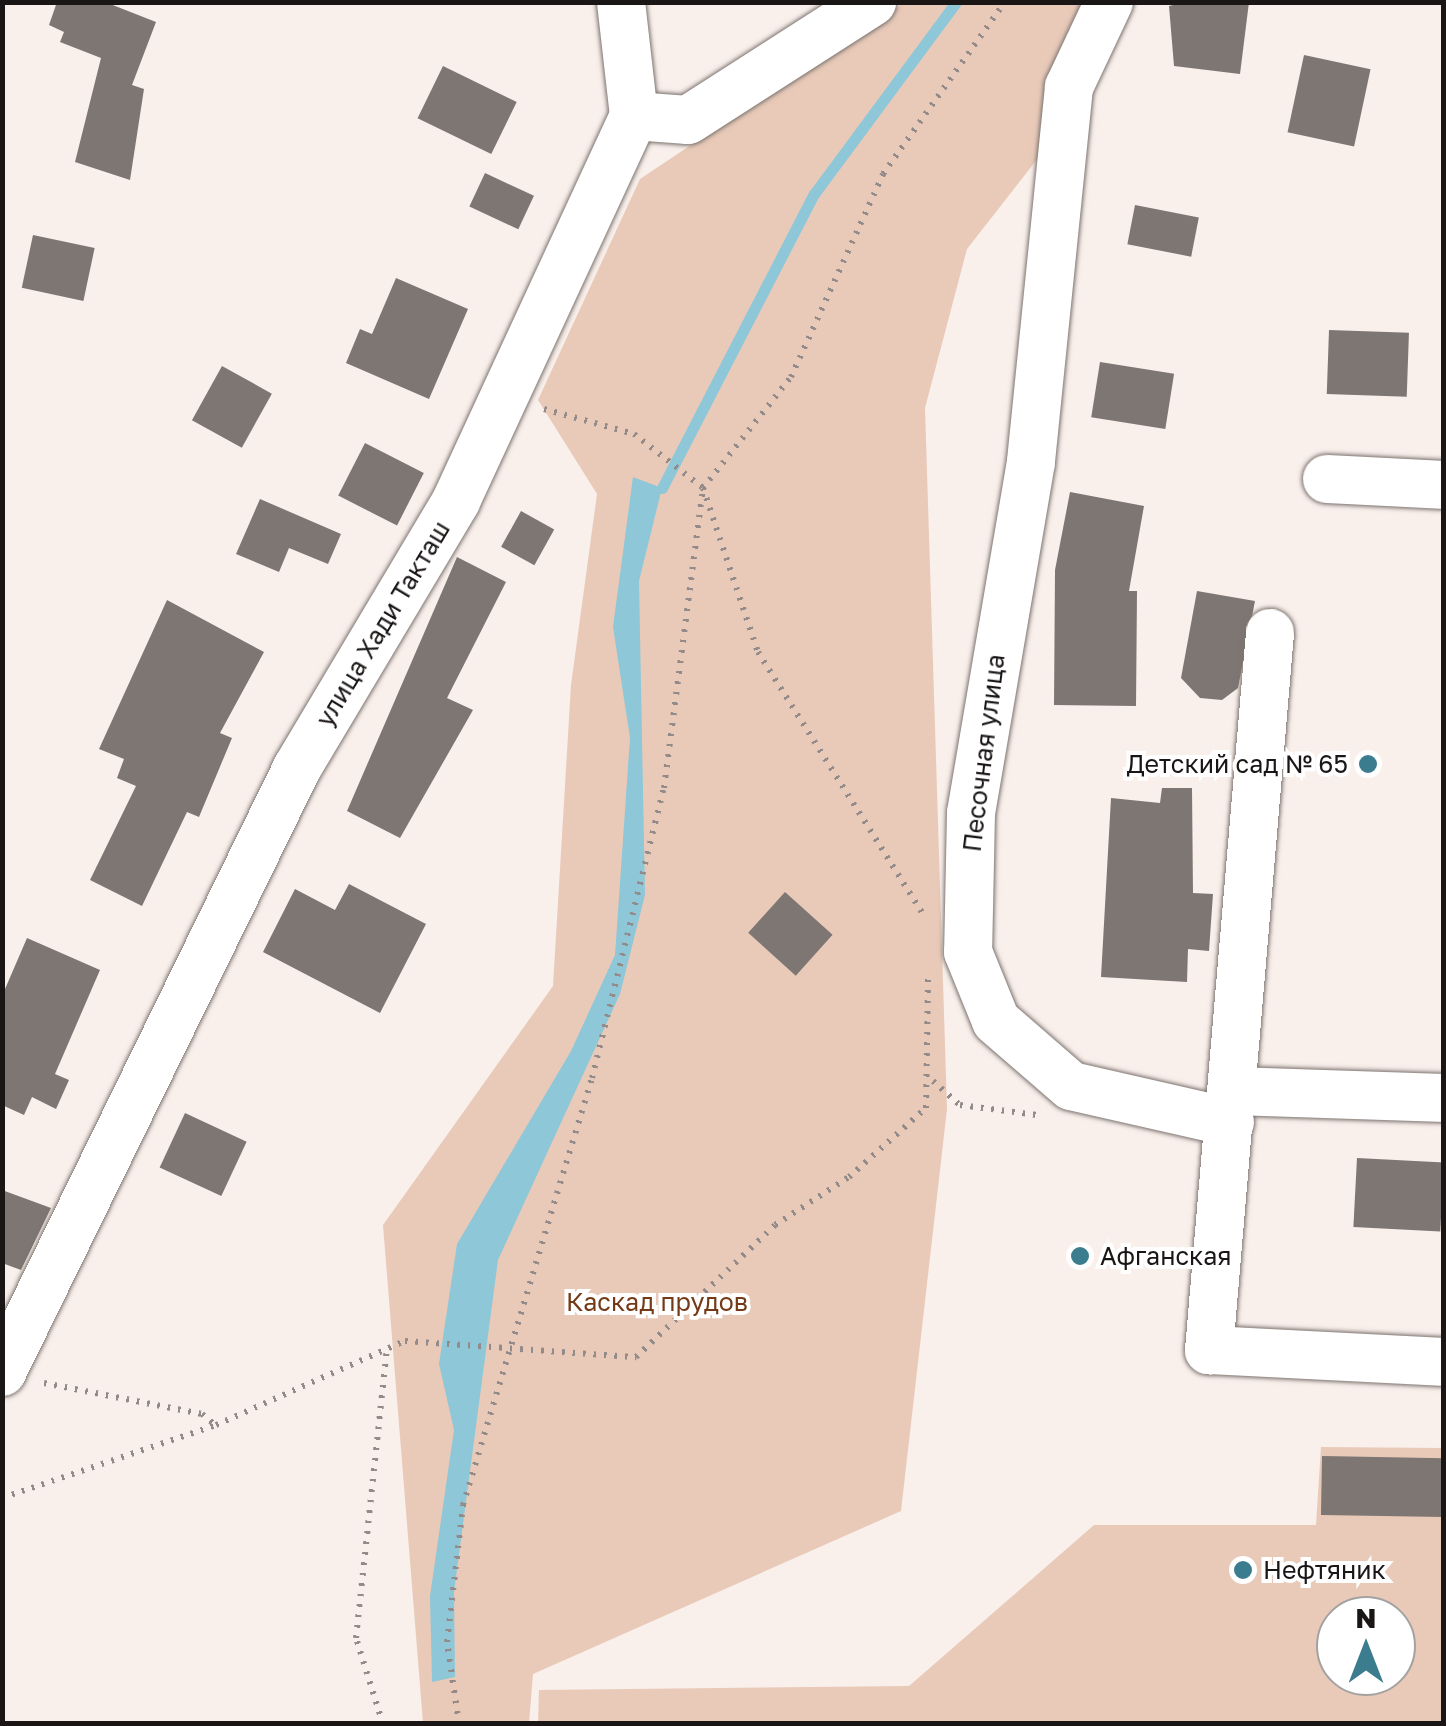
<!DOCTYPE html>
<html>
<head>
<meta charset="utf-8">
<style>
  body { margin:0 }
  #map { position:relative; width:1446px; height:1726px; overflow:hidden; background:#f9efeb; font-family:"Golos Text",sans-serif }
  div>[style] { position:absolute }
  .green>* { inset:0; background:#e9cab9 }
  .water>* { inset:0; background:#8dc7d8 }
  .stream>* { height:11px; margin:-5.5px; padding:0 5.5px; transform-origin:5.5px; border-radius:5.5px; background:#8dc7d8 }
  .building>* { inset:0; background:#7e7672; transform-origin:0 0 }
  .path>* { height:6px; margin-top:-3px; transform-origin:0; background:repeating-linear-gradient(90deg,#928b89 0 2.5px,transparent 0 10.5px) }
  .roads { filter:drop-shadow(0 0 2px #7c7470) drop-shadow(0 0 2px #7c7470) }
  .minor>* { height:48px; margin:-24px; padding:0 24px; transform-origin:24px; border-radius:24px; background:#fff }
  .dots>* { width:28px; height:28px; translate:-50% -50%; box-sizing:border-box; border:5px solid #fff; border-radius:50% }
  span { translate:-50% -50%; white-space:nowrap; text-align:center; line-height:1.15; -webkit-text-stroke:8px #fff; paint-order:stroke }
  .street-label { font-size:25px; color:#191615 }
  .poi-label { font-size:25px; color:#191615 }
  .right { translate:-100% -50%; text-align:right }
  .left { translate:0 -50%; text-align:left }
  .park-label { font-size:25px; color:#743a17 }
  .frame { position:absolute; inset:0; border:5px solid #191615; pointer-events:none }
  .north { position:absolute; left:1316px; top:1596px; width:100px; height:100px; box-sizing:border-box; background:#fff; border:2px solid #a3a2a1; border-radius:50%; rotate:0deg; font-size:28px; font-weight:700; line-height:40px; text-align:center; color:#191615 }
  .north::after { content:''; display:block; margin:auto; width:35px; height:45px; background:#3b7d8f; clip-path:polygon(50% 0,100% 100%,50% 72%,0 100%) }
</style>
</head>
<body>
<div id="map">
  <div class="green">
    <i style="clip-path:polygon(904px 3px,1082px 3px,1042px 153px,967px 249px,925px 408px,947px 1109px,901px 1511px,533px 1674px,529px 1723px,423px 1723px,383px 1225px,553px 986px,571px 685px,597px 494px,538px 400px,640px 179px)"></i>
    <i style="clip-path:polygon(evenodd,1321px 1447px,1443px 1448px,1443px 1723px,538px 1724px,539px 1690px,909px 1686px,1094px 1525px,1316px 1525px,1321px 1447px,1336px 1616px,1396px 1616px,1396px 1676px,1336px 1676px,1336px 1616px)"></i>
  </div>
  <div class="water">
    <i style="clip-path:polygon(633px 477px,662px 488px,639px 581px,645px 895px,620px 994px,498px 1260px,454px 1592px,455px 1677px,432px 1682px,430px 1596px,454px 1430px,439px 1364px,457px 1244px,571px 1051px,615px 955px,630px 738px,613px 627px)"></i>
  </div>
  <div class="stream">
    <i style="left:662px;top:488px;width:331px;rotate:-62.7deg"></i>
    <i style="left:814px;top:194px;width:239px;rotate:-53.5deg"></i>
  </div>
  <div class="building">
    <i style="clip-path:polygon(57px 2px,105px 2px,156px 22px,132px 85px,144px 89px,130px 180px,75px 162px,101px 58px,60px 42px,64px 32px,49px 25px)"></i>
    <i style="clip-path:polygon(1186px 2px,1249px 2px,1240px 74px,1174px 66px,1169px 6px)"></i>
    <i style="left:1304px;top:55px;width:68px;height:79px;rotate:12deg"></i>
    <i style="left:443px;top:66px;width:82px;height:58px;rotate:26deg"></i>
    <i style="left:485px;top:173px;width:54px;height:37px;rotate:25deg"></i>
    <i style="left:1135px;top:205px;width:65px;height:40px;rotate:11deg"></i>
    <i style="left:33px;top:235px;width:63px;height:54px;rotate:12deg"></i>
    <i style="clip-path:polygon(396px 278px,468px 309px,429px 399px,346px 363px,360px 329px,372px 334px)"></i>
    <i style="left:1329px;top:330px;width:80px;height:64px;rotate:2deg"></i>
    <i style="left:1100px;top:362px;width:75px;height:56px;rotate:9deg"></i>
    <i style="left:222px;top:366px;width:57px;height:62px;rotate:29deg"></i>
    <i style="left:365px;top:443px;width:66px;height:59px;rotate:27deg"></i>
    <i style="clip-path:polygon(1070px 492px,1144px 506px,1129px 591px,1137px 591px,1136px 706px,1054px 705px,1055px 570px)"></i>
    <i style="clip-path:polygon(260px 499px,341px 534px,328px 564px,289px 548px,279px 572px,236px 554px)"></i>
    <i style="left:521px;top:511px;width:38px;height:41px;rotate:29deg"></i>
    <i style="clip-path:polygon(457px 557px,506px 582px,447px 698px,473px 710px,400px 838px,347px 811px)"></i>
    <i style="clip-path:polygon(1197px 591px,1255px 601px,1238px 688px,1222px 700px,1200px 698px,1181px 678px)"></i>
    <i style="clip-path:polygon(167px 600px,264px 652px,220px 733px,232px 738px,199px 817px,187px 812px,142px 906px,90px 880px,136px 786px,117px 778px,124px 759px,99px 749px)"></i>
    <i style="clip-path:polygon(1162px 788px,1192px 788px,1193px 893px,1213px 894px,1209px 951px,1188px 949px,1187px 982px,1101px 977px,1111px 798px,1160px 803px)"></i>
    <i style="clip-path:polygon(349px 884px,426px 924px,380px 1013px,263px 952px,295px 889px,335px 910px)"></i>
    <i style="left:785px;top:892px;width:64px;height:55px;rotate:42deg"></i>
    <i style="clip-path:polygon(27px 938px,100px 970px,55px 1074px,69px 1080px,56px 1109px,32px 1097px,24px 1115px,2px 1105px,2px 996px)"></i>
    <i style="left:185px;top:1113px;width:68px;height:60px;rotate:25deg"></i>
    <i style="left:1357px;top:1158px;width:87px;height:69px;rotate:3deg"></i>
    <i style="clip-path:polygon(2px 1190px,51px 1208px,21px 1270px,2px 1263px)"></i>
    <i style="left:1322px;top:1456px;width:122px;height:59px;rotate:1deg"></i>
  </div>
  <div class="path">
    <i style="left:544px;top:409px;width:93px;rotate:15.5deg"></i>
    <i style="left:634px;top:434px;width:88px;rotate:38deg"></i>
    <i style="left:703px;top:488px;width:173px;rotate:71.5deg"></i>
    <i style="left:758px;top:652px;width:313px;rotate:57.8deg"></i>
    <i style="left:933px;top:1081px;width:36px;rotate:42deg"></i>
    <i style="left:960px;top:1105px;width:78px;rotate:7.4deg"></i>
    <i style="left:44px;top:1383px;width:161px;rotate:11.1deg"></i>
    <i style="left:202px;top:1414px;width:17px;rotate:40deg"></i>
    <i style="left:2px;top:1498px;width:226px;rotate:-18.8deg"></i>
    <i style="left:216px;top:1425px;width:207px;rotate:-24deg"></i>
    <i style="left:405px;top:1341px;width:232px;rotate:4deg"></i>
    <i style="left:636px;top:1357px;width:192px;rotate:-43.5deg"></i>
    <i style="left:775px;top:1225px;width:88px;rotate:-33deg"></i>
    <i style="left:849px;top:1177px;width:103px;rotate:-41.9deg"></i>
    <i style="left:926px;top:1108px;width:134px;rotate:-89.1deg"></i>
    <i style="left:383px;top:1724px;width:90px;rotate:-107.4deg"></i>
    <i style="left:356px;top:1638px;width:291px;rotate:-83.9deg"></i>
    <i style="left:459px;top:1724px;width:83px;rotate:-98.3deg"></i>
    <i style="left:447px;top:1642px;width:138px;rotate:-83.3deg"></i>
    <i style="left:463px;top:1505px;width:446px;rotate:-73.2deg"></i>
    <i style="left:592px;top:1078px;width:299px;rotate:-76.1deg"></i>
    <i style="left:664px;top:788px;width:303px;rotate:-82.6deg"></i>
    <i style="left:703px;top:488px;width:142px;rotate:-51.6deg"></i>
    <i style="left:791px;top:377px;width:223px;rotate:-65.6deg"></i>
    <i style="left:883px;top:174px;width:211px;rotate:-54.7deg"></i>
  </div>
  <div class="roads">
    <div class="minor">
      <i style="left:621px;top:2px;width:115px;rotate:83.5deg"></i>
      <i style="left:1109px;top:2px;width:94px;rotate:115.2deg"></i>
      <i style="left:1069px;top:87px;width:377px;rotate:95.8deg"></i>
      <i style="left:1031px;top:462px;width:356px;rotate:99.7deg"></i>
      <i style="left:971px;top:813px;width:139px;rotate:91.2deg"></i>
      <i style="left:968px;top:952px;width:74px;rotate:67.9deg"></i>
      <i style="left:996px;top:1021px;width:99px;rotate:40.9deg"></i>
      <i style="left:1071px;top:1086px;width:163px;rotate:12.8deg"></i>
      <i style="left:1327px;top:479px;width:117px;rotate:2.9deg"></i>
      <i style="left:1270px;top:633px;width:720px;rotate:94.86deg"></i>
      <i style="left:1209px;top:1350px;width:235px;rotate:2.9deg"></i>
      <i style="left:1235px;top:1091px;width:209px;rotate:1.9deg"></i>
      <i style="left:2px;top:1372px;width:672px;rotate:-63.97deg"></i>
      <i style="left:297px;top:768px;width:311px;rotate:-59.2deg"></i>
      <i style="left:456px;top:501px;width:424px;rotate:-65.2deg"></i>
      <i style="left:634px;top:116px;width:54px;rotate:4.2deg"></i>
      <i style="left:688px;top:120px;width:219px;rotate:-32.7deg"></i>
    </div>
  </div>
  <div class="dots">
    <i style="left:1368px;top:764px;background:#3b7d8f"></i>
    <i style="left:1080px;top:1256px;background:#3b7d8f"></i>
    <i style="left:1243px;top:1570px;background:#3b7d8f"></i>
  </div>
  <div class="street-label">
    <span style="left:383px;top:624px;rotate:-59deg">улица Хади Такташ</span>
    <span style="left:984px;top:753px;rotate:-83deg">Песочная улица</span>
  </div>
  <div class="poi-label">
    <span class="right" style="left:1348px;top:764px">Детский сад № 65</span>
    <span class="left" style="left:1100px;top:1256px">Афганская</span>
    <span class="left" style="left:1263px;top:1570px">Нефтяник</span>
  </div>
  <div class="park-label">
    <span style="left:657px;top:1302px">Каскад прудов</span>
  </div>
  <div class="frame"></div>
  <div class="north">N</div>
</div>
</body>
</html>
